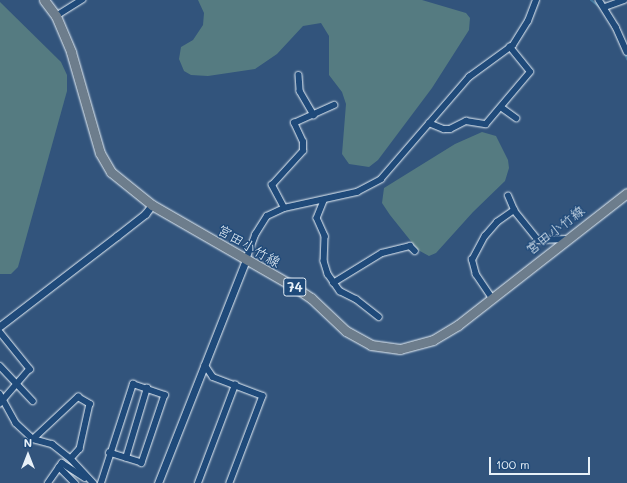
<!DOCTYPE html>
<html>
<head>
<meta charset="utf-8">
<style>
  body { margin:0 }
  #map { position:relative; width:627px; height:483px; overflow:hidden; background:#32547c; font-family:Mali,"Klee One",sans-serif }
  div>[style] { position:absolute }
  .green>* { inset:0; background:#557b81 }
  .stream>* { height:2px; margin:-1px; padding:0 1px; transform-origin:1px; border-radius:1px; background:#447aa0 }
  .roads { filter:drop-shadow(0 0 1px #e8f1f8) drop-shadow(0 0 1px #e8f1f8) }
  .minor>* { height:5.5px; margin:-2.75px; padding:0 2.75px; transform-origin:2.75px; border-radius:2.75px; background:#1f4a7a }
  .tertiary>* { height:7px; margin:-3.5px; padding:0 3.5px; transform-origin:3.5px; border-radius:3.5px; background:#1f4a7a }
  .primary>* { height:9px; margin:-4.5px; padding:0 4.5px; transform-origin:4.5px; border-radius:4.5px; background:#6d7d8c }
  span { translate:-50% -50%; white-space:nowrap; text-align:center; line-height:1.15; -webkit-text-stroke:3px #1f4a7a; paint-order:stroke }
  .shield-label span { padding:1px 3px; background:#1f4a7a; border:1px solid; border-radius:3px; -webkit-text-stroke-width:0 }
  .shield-label { font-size:13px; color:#e8f1f8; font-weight:700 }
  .street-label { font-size:14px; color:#e8f1f8 }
  .north { position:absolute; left:8px; top:435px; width:40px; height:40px; -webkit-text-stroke:3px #1f4a7a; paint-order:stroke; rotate:0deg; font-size:11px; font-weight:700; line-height:16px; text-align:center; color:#e8f1f8 }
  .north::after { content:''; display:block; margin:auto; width:14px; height:18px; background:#e8f1f8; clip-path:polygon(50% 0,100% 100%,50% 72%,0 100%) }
  .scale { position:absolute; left:489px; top:457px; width:101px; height:18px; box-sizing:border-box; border:2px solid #e8f1f8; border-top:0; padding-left:5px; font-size:12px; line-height:14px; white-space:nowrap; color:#e8f1f8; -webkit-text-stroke:3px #1f4a7a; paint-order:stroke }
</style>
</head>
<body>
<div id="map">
  <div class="green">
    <i style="clip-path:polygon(198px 0,422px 0,466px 13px,470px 18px,469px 30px,432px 88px,378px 160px,369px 167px,349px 164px,342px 154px,346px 104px,342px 92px,329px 75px,329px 36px,321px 23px,303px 26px,277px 54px,255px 69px,208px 76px,191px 75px,184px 71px,179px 59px,181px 47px,193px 40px,203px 25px,204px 13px)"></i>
    <i style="clip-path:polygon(0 2px,61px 62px,67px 75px,67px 91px,18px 267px,11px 274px,0 274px)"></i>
    <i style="clip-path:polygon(482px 132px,496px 136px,508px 160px,509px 168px,505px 181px,473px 212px,436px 253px,429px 256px,418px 250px,390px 215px,382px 203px,384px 188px,455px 144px)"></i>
  </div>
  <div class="stream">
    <i style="left:591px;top:0;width:13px;rotate:39deg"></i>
    <i style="left:624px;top:51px;width:9px;rotate:69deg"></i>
  </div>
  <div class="roads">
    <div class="minor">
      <i style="left:599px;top:0;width:32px;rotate:58deg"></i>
      <i style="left:616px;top:27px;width:27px;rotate:66deg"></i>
      <i style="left:605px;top:7px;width:20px;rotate:-20deg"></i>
      <i style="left:56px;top:16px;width:31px;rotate:-32deg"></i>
      <i style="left:299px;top:75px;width:16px;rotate:86deg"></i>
      <i style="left:300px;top:91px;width:28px;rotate:60deg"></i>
      <i style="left:501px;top:107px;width:19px;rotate:36deg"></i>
      <i style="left:429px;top:123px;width:16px;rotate:22deg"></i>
      <i style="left:444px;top:129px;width:6px"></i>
      <i style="left:450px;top:129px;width:18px;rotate:-27deg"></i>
      <i style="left:466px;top:121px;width:20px;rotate:9deg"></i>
      <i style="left:486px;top:124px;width:68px;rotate:-49.8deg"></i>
      <i style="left:530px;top:72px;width:32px;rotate:-129deg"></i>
      <i style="left:324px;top:201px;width:18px;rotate:112deg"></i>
      <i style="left:317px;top:218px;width:20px;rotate:66deg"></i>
      <i style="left:325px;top:236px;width:25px;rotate:92deg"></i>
      <i style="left:324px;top:261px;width:14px;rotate:73deg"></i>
      <i style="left:328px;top:274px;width:21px;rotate:55deg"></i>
      <i style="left:340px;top:291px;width:18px;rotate:27deg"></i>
      <i style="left:356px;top:299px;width:29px;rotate:38deg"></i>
      <i style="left:284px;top:208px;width:26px;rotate:-118deg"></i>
      <i style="left:272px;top:185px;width:46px;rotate:-47.6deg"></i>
      <i style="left:303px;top:151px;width:9px;rotate:-90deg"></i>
      <i style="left:303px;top:142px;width:21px;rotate:-115deg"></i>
      <i style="left:294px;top:123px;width:44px;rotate:-24.2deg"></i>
      <i style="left:514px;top:210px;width:38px;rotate:51deg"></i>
      <i style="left:538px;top:240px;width:29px;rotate:-2deg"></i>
      <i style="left:246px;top:260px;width:27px;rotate:-70deg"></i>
      <i style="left:255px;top:235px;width:22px;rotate:-58deg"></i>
      <i style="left:267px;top:216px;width:19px;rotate:-25deg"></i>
      <i style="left:284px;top:208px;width:75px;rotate:-12.4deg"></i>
      <i style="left:357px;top:192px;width:27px;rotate:-28deg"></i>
      <i style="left:381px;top:179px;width:135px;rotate:-49.2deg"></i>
      <i style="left:469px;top:77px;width:54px;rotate:-36deg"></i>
      <i style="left:513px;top:45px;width:28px;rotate:-58deg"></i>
      <i style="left:528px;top:21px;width:22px;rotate:-69deg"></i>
      <i style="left:333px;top:283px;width:57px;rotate:-31.5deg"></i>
      <i style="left:382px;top:253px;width:29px;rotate:-14deg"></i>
      <i style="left:410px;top:246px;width:7px;rotate:45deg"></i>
      <i style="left:491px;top:297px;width:27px;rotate:-124deg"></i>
      <i style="left:476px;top:275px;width:16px;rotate:-105deg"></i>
      <i style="left:472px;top:260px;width:27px;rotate:-62deg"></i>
      <i style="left:485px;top:236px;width:18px;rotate:-49deg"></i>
      <i style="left:497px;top:222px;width:21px;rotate:-35deg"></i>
      <i style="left:514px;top:210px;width:15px;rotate:-113deg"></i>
      <i style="left:0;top:332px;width:48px;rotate:51deg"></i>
      <i style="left:30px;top:369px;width:46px;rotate:130.6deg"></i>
      <i style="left:205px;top:365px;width:14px;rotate:56deg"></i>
      <i style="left:213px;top:377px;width:53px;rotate:20.8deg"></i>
      <i style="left:263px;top:396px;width:93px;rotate:110.8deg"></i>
      <i style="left:0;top:366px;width:48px;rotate:46.7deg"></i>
      <i style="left:0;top:394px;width:33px;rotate:61deg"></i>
      <i style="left:16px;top:423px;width:23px;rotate:43deg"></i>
      <i style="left:33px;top:439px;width:20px;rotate:15deg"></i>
      <i style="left:52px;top:444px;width:24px;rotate:38deg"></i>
      <i style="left:71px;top:459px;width:33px;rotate:47deg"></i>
      <i style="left:33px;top:439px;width:62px;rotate:-43deg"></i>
      <i style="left:78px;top:397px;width:14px;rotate:30deg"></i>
      <i style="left:90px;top:404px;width:46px;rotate:102.5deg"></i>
      <i style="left:80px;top:449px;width:13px;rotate:132deg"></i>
      <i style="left:126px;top:458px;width:73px;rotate:-73.3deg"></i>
      <i style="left:59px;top:467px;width:23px;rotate:45deg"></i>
      <i style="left:48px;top:483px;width:24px;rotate:-55deg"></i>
      <i style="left:62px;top:463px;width:27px;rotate:33deg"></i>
      <i style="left:101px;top:483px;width:104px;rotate:-72.1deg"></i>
      <i style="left:133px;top:384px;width:34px;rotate:19deg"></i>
      <i style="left:165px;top:395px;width:72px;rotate:108.7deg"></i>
      <i style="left:142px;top:463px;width:34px;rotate:-163deg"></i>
      <i style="left:198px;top:483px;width:105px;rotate:-69.3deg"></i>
    </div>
    <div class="tertiary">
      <i style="left:0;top:326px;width:148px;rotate:-37.6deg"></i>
      <i style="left:117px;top:236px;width:36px;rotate:-38deg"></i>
      <i style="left:145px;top:214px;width:11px;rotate:-52deg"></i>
      <i style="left:158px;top:483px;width:240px;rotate:-68.5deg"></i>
    </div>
    <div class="primary">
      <i style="left:44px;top:0;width:20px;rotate:53deg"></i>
      <i style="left:56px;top:16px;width:39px;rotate:67deg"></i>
      <i style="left:71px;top:52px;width:105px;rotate:74deg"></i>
      <i style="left:100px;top:153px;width:22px;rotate:60deg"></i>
      <i style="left:111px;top:172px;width:53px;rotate:38.8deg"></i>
      <i style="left:152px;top:205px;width:163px;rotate:29.9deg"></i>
      <i style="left:293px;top:286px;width:22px;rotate:34deg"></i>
      <i style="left:311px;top:298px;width:48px;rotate:43.3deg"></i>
      <i style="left:346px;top:331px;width:29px;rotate:29deg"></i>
      <i style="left:371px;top:345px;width:29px;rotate:8deg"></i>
      <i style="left:400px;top:349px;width:34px;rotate:-15deg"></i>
      <i style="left:433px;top:340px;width:29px;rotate:-31deg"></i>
      <i style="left:458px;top:325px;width:214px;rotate:-38deg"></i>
    </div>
  </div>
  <div class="shield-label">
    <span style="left:295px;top:287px">74</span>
  </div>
  <div class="street-label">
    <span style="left:555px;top:230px;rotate:-38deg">宮田小竹線</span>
    <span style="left:249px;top:246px;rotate:30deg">宮田小竹線</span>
  </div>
  <div class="north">N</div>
  <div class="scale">100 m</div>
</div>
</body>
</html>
